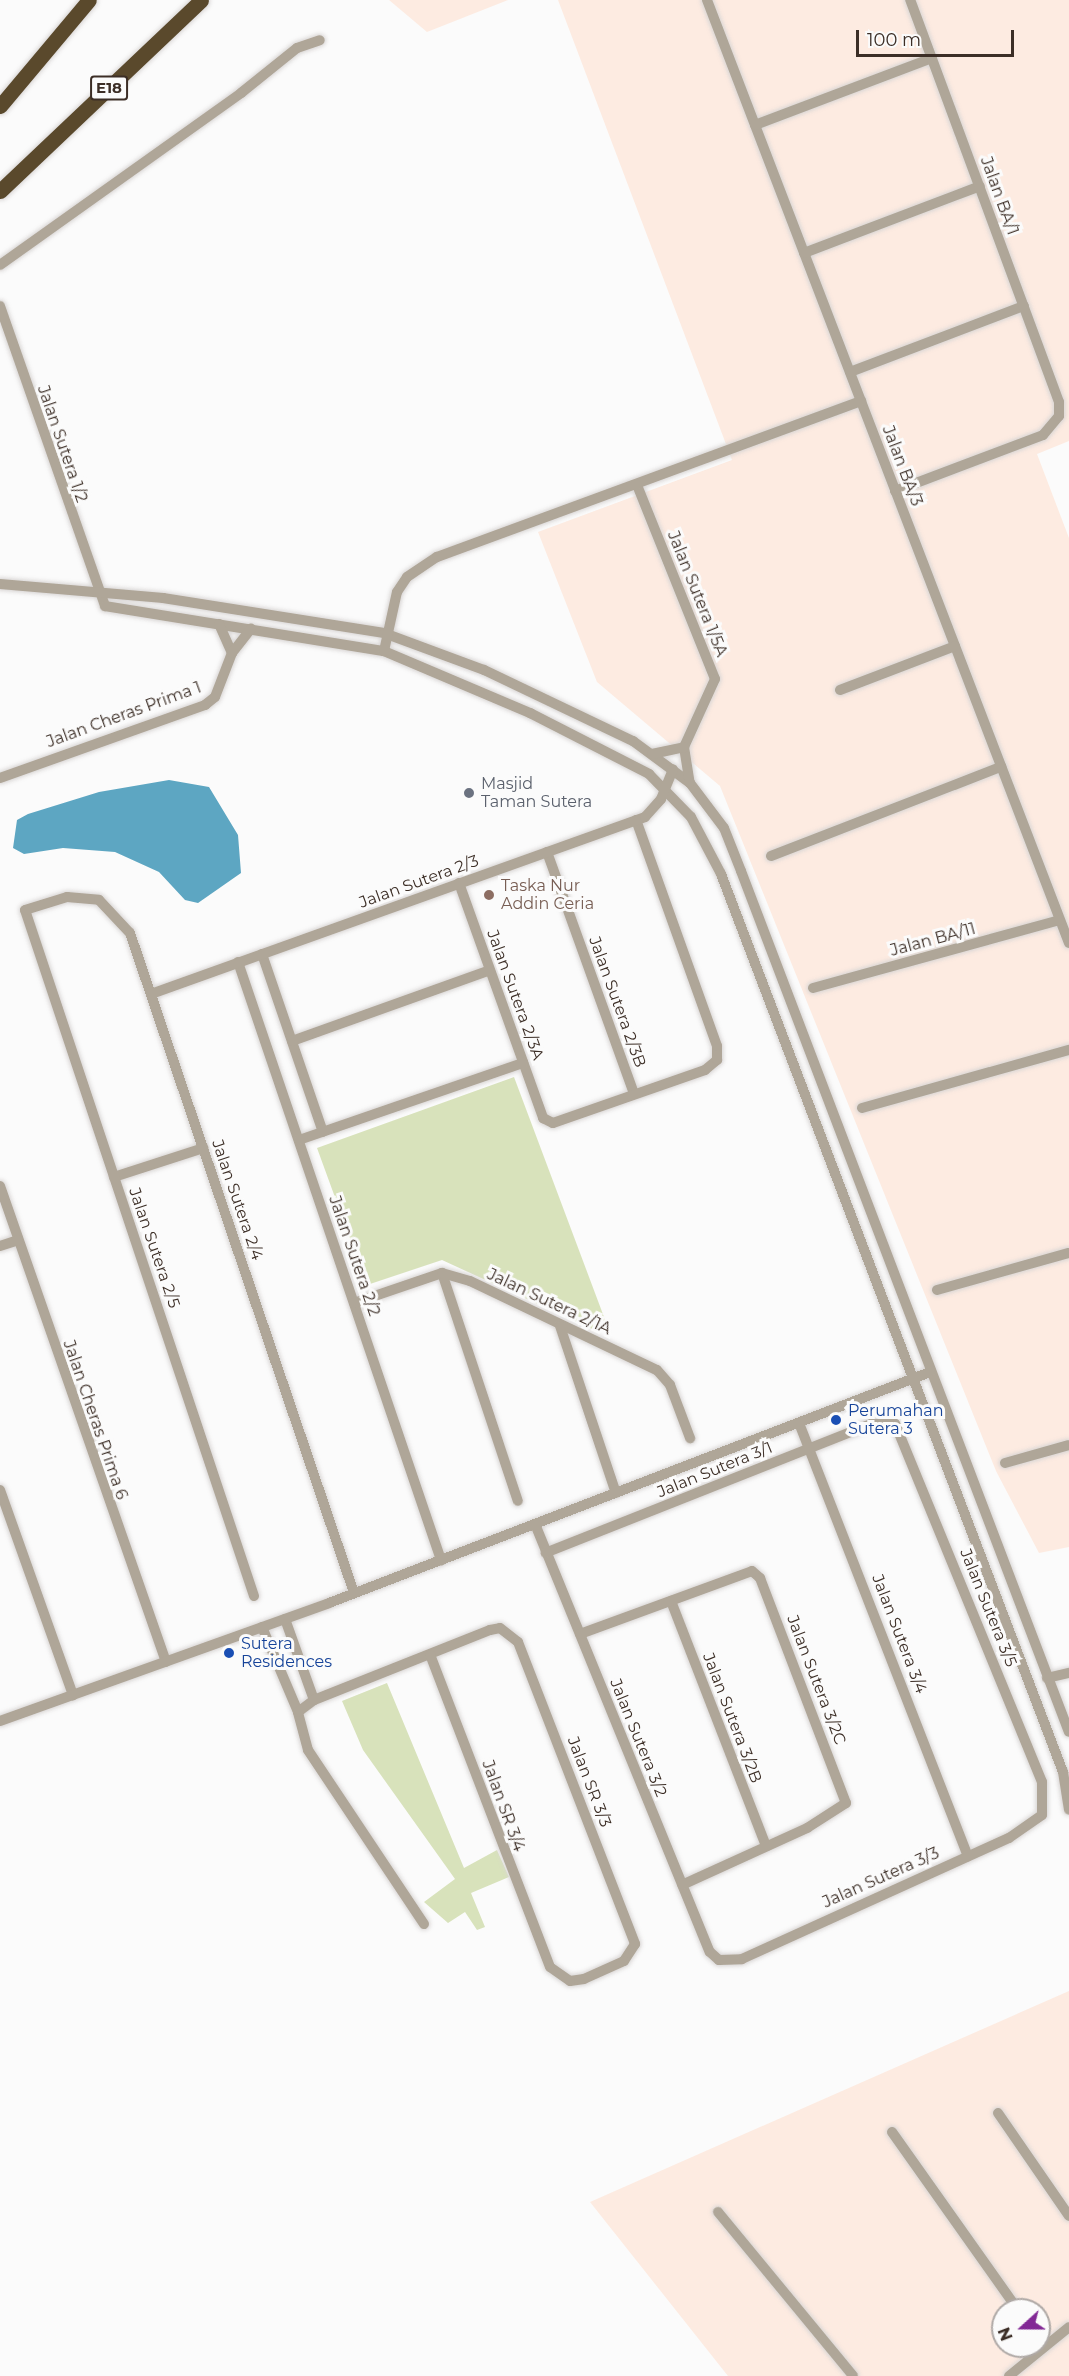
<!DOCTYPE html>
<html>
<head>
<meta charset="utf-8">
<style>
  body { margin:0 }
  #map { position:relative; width:1069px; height:2376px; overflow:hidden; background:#fbfbfb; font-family:Montserrat,sans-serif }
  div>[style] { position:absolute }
  .built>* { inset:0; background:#fdebe1 }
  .green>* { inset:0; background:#d8e2bb }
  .water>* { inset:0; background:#5da6c2 }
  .roads { filter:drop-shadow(0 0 2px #d9d6d5) drop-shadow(0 0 2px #d9d6d5) }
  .minor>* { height:10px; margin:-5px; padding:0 5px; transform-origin:5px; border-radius:5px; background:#afa698 }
  .highway>* { height:15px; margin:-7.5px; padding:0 7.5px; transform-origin:7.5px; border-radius:7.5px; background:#5a492c }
  .dots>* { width:16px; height:16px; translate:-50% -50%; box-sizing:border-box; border:3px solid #fbfbfb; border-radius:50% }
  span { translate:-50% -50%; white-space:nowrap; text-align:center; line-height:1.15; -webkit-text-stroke:6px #fbfbfb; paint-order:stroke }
  .shield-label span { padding:2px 4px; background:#fbfbfb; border:2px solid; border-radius:4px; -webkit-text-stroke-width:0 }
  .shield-label { font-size:15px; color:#3c2e26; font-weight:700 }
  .street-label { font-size:16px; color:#3c2e26 }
  .worship-label { font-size:16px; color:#5b616d }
  .left { translate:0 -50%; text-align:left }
  .education-label { font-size:16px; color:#785e54 }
  .transit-label { font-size:16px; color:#164399 }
  .north { position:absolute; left:991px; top:2298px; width:60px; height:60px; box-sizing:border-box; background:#fbfbfb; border:2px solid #afa9a6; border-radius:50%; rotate:249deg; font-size:16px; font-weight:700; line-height:24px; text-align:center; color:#3c2e26 }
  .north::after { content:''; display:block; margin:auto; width:21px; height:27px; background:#822895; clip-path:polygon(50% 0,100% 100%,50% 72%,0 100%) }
  .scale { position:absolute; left:856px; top:30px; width:158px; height:27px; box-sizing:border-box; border:3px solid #3c2e26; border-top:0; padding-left:8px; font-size:18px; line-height:21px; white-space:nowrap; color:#3c2e26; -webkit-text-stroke:4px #fbfbfb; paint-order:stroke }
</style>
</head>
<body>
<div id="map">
  <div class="built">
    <i style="clip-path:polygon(389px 0,508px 0,427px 32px)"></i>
    <i style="clip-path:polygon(558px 0,1069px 0,1069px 441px,1037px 454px,1069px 538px,1069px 1547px,1039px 1553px,996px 1471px,720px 786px,597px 682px,538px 532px,732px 460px)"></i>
    <i style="clip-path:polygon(evenodd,1069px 1991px,1069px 2376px,728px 2376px,590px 2202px,1069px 1991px,1003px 2310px,1039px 2310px,1039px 2346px,1003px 2346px,1003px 2310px)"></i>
  </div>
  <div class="green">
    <i style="clip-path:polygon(514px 1077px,607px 1325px,592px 1329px,442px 1260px,367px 1285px,317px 1148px)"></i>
    <i style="clip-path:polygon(387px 1683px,464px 1868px,497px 1850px,509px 1877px,471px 1893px,485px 1927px,477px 1930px,465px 1912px,448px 1923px,424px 1902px,455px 1879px,363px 1750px,342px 1701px)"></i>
  </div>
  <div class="water">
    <i style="clip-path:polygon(169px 780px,209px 787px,238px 835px,241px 873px,198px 903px,185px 900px,159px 872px,115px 852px,63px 848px,24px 854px,13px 848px,17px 820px,28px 814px,99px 792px)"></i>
  </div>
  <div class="roads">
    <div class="minor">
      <i style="left:707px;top:0;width:1010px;rotate:69deg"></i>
      <i style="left:755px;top:125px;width:189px;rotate:-20.7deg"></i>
      <i style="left:804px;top:253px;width:188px;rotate:-20.8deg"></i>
      <i style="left:0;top:265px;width:296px;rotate:-35.5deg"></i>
      <i style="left:241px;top:93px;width:72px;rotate:-38.8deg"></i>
      <i style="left:297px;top:48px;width:24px;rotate:-19deg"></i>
      <i style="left:0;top:306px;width:318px;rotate:70.7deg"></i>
      <i style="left:105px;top:606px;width:283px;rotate:9.2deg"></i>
      <i style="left:384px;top:651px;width:159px;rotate:23deg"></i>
      <i style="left:530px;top:713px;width:134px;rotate:27.1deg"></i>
      <i style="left:649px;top:774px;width:60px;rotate:45.7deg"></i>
      <i style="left:691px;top:817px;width:64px;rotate:62.2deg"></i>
      <i style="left:721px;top:874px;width:961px;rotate:69.15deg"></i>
      <i style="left:1063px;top:1772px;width:38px;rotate:81deg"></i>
      <i style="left:850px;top:372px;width:186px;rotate:-20.8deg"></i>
      <i style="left:637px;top:485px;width:209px;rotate:68.1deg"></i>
      <i style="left:715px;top:679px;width:75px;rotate:114.5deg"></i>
      <i style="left:895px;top:491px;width:158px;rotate:-20.7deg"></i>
      <i style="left:1043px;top:435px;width:25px;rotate:-50deg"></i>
      <i style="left:1059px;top:416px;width:14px;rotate:-90deg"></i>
      <i style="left:1059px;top:402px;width:429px;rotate:-110.3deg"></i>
      <i style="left:0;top:584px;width:164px;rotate:4.9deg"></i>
      <i style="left:163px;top:598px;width:224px;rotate:9deg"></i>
      <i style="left:384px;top:633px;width:107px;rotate:20.3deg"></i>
      <i style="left:484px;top:670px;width:165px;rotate:25.5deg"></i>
      <i style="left:633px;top:741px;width:71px;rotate:36.4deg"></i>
      <i style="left:690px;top:783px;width:56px;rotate:52.9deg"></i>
      <i style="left:724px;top:828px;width:46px;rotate:68.4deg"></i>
      <i style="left:741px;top:871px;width:921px;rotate:69.15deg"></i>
      <i style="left:219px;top:624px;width:32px;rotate:66deg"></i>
      <i style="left:384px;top:651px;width:60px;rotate:-77.6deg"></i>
      <i style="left:397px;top:592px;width:18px;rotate:-56deg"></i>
      <i style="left:407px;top:577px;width:36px;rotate:-34deg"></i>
      <i style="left:437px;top:557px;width:452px;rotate:-20.2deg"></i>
      <i style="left:840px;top:690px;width:123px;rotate:-20.9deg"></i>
      <i style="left:684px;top:747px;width:36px;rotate:81deg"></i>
      <i style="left:652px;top:754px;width:33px;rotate:-12deg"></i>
      <i style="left:0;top:778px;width:218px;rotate:-19.6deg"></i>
      <i style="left:205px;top:705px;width:13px;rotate:-39deg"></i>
      <i style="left:215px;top:697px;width:47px;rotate:-68.9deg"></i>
      <i style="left:232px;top:653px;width:31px;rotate:-52deg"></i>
      <i style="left:547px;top:852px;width:257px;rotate:70.2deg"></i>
      <i style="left:771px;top:856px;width:247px;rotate:-21.2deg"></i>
      <i style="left:459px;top:883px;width:250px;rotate:70.3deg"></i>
      <i style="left:543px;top:1118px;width:11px;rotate:27deg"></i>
      <i style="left:553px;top:1123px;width:161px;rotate:-19.2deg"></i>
      <i style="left:705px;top:1070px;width:16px;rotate:-40deg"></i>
      <i style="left:717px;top:1060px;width:14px;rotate:-90deg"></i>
      <i style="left:717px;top:1046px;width:240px;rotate:-109.7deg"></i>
      <i style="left:262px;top:954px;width:188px;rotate:71.1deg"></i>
      <i style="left:238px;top:962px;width:632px;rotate:71.25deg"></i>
      <i style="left:813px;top:988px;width:256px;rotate:-15.4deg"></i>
      <i style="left:151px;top:994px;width:525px;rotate:-19.71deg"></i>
      <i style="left:645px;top:817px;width:24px;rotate:-48deg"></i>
      <i style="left:661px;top:799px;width:32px;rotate:-68deg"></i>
      <i style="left:292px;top:1041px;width:210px;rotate:-19.7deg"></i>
      <i style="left:862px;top:1108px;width:215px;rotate:-15.7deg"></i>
      <i style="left:299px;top:1140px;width:237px;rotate:-19deg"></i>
      <i style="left:114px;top:1177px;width:94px;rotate:-18deg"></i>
      <i style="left:0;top:1186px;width:504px;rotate:70.77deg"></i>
      <i style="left:0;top:1246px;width:19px;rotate:-18deg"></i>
      <i style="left:442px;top:1273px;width:240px;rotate:71.6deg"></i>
      <i style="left:937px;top:1290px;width:137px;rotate:-15.7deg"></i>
      <i style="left:354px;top:1303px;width:93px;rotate:-18.8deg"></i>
      <i style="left:442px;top:1273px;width:29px;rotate:16deg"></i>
      <i style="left:470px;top:1281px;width:207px;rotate:25.5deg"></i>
      <i style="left:657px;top:1370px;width:20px;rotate:49deg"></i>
      <i style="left:670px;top:1385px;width:57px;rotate:69.3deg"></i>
      <i style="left:560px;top:1326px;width:176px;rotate:71.5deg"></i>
      <i style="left:799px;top:1423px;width:465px;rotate:68.7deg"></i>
      <i style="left:1005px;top:1463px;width:66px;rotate:-15.7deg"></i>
      <i style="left:0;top:1490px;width:218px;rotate:70.4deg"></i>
      <i style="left:535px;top:1524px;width:462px;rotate:67.8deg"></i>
      <i style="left:710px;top:1952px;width:12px;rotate:42deg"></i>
      <i style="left:719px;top:1960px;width:23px;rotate:-2deg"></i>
      <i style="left:742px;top:1959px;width:293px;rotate:-24.4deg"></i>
      <i style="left:1009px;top:1838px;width:40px;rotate:-34.9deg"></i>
      <i style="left:1042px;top:1815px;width:33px;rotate:-90deg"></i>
      <i style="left:1042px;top:1782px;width:387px;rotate:-112.3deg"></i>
      <i style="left:895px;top:1424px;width:24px;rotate:180deg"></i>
      <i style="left:871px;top:1424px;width:350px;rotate:158.4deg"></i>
      <i style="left:254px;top:1596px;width:723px;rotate:-108.46deg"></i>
      <i style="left:25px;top:910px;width:44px;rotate:-17.2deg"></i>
      <i style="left:67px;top:897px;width:32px;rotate:5deg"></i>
      <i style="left:99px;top:900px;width:45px;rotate:46.8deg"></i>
      <i style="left:130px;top:933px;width:697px;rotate:71.25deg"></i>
      <i style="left:671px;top:1601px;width:263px;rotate:68.8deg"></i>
      <i style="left:285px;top:1619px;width:86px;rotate:70.3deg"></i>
      <i style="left:262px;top:1627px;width:92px;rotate:67deg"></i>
      <i style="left:580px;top:1634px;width:183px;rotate:-20.1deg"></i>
      <i style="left:752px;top:1571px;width:11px;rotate:41deg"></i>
      <i style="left:760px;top:1578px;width:241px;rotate:69.1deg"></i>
      <i style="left:846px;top:1803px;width:46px;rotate:147.3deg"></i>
      <i style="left:807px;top:1828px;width:137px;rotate:155.5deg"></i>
      <i style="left:1047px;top:1678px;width:23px;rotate:-13deg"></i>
      <i style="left:0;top:1721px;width:350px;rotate:-19.7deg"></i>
      <i style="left:329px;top:1603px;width:644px;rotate:-21.02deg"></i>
      <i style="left:424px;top:1924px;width:209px;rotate:-123.7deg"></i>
      <i style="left:308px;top:1750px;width:39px;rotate:-105deg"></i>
      <i style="left:298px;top:1712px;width:20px;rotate:-37deg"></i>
      <i style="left:314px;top:1700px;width:189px;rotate:-21.7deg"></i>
      <i style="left:490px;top:1630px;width:10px;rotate:-11deg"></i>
      <i style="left:500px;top:1628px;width:23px;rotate:38deg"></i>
      <i style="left:518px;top:1642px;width:324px;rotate:68.8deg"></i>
      <i style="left:635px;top:1944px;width:20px;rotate:123deg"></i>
      <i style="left:624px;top:1961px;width:44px;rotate:155.8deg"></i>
      <i style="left:584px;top:1979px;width:14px;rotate:172deg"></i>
      <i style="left:570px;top:1981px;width:24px;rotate:-145deg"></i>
      <i style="left:550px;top:1967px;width:334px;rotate:-111deg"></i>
      <i style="left:998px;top:2113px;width:125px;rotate:55.4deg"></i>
      <i style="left:892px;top:2132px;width:218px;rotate:54.7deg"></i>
      <i style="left:718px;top:2212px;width:212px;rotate:50.5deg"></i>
      <i style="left:1009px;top:2376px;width:77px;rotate:-39.2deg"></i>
    </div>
    <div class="highway">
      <i style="left:0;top:106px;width:138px;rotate:-50deg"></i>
      <i style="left:0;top:191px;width:277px;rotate:-43.5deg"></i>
    </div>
  </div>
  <div class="dots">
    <i style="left:469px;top:793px;background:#6b7280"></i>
    <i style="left:489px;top:895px;background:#8d6e63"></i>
    <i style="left:836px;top:1420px;background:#1a4fb4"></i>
    <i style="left:229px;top:1653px;background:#1a4fb4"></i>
  </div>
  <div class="shield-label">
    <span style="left:109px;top:88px">E18</span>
  </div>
  <div class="street-label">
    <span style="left:999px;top:196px;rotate:70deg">Jalan BA/1</span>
    <span style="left:62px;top:444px;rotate:71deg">Jalan Sutera 1/2</span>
    <span style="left:902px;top:466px;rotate:69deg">Jalan BA/3</span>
    <span style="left:697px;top:594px;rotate:68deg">Jalan Sutera 1/5A</span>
    <span style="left:124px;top:715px;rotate:-20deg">Jalan Cheras Prima 1</span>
    <span style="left:419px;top:882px;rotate:-20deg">Jalan Sutera 2/3</span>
    <span style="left:933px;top:940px;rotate:-15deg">Jalan BA/11</span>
    <span style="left:515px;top:995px;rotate:70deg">Jalan Sutera 2/3A</span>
    <span style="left:617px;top:1002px;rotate:70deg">Jalan Sutera 2/3B</span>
    <span style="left:237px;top:1200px;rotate:71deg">Jalan Sutera 2/4</span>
    <span style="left:154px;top:1248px;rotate:71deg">Jalan Sutera 2/5</span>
    <span style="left:354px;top:1256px;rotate:71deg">Jalan Sutera 2/2</span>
    <span style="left:549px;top:1302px;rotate:25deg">Jalan Sutera 2/1A</span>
    <span style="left:95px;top:1420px;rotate:71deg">Jalan Cheras Prima 6</span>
    <span style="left:715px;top:1470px;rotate:-22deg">Jalan Sutera 3/1</span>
    <span style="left:988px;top:1608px;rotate:68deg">Jalan Sutera 3/5</span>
    <span style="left:899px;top:1634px;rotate:69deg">Jalan Sutera 3/4</span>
    <span style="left:816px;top:1680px;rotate:69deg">Jalan Sutera 3/2C</span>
    <span style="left:732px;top:1718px;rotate:69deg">Jalan Sutera 3/2B</span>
    <span style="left:638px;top:1738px;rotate:68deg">Jalan Sutera 3/2</span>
    <span style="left:589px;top:1782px;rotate:69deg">Jalan SR 3/3</span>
    <span style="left:503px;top:1806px;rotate:70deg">Jalan SR 3/4</span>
    <span style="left:881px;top:1878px;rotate:-24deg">Jalan Sutera 3/3</span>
  </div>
  <div class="worship-label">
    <span class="left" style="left:481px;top:793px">Masjid<br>Taman Sutera</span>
  </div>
  <div class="education-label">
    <span class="left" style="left:501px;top:895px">Taska Nur<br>Addin Ceria</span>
  </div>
  <div class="transit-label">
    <span class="left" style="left:848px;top:1420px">Perumahan<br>Sutera 3</span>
    <span class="left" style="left:241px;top:1653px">Sutera<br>Residences</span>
  </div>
  <div class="north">N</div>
  <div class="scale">100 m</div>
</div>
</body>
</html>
